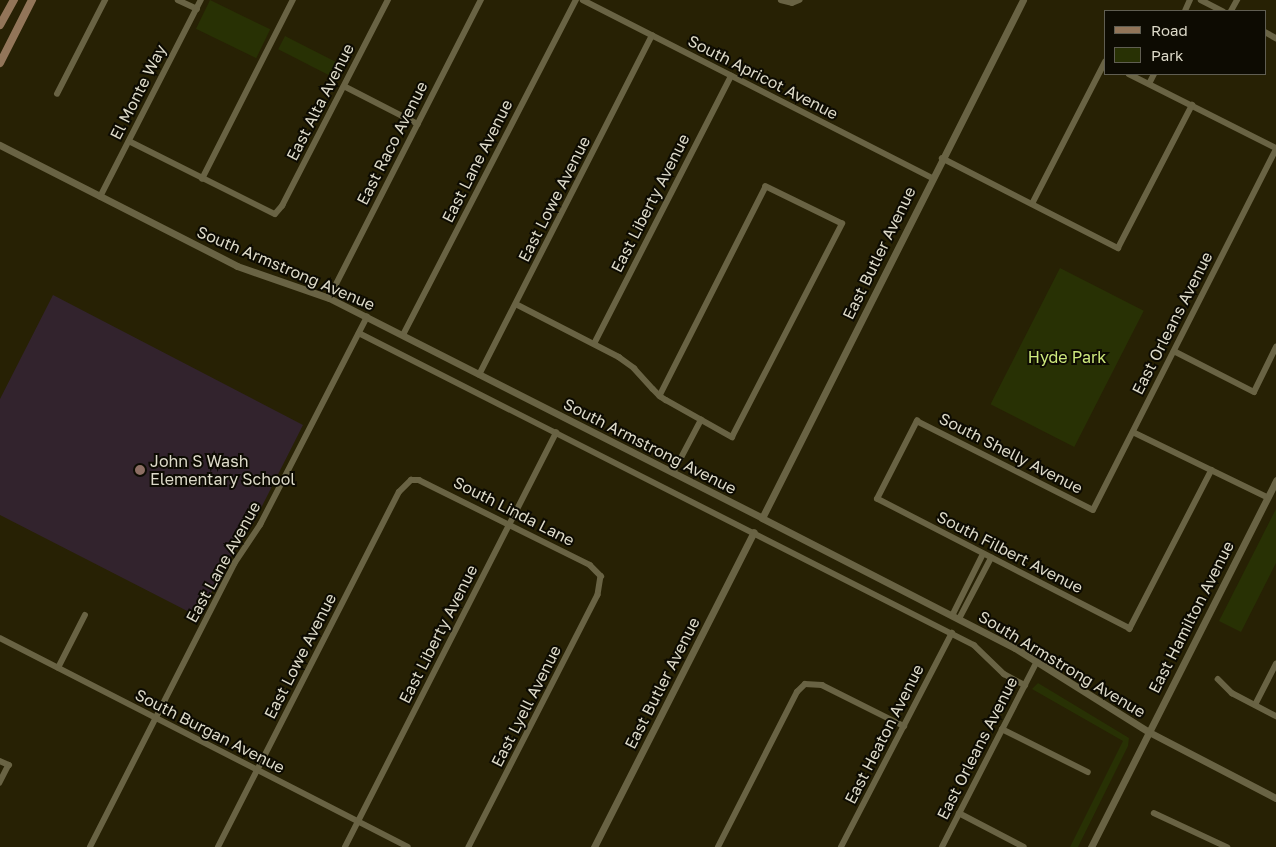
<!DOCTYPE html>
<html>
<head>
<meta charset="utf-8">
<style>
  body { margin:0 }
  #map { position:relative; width:1276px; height:847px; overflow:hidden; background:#272104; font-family:"Golos Text",sans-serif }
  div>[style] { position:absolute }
  .education>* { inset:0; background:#32232d }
  .green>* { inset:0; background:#283104; transform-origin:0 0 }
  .minor>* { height:5.5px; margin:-2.75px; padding:0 2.75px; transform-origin:2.75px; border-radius:2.75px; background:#696344 }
  .tertiary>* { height:7px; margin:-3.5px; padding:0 3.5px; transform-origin:3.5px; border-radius:3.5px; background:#696344 }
  .secondary>* { height:8px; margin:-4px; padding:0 4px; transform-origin:4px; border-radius:4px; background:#927559 }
  .dots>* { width:14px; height:14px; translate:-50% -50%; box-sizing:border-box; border:2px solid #0d0b02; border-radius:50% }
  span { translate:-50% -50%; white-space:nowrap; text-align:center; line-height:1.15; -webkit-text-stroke:4px #0d0b02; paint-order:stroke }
  .street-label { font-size:16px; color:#dddac9 }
  .park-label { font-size:16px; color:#cee97d }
  .poi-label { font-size:16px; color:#dddac9 }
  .left { translate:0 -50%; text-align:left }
  .legend { position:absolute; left:1104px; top:10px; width:162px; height:65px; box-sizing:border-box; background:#0d0b02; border:1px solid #605e52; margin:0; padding:6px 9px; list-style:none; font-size:15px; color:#dddac9 }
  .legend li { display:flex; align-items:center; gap:10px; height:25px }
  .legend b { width:25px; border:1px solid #605e52 }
</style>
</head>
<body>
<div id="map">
  <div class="education">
    <i style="clip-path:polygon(53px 295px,303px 425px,254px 522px,225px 566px,199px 617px,0 515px,0 399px)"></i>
  </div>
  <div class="green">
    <i style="left:210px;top:0;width:67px;height:32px;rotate:26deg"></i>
    <i style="left:285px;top:36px;width:66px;height:15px;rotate:27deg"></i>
    <i style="left:1060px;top:268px;width:94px;height:153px;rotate:27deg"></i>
    <i style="clip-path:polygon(1276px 509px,1276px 563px,1241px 632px,1219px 621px)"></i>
    <i style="clip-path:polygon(1038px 683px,1129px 738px,1128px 746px,1078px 847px,1070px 847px,1123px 741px,1032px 689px)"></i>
  </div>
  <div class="minor">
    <i style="left:178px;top:0;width:21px;rotate:25deg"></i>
    <i style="left:583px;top:0;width:392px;rotate:27deg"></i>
    <i style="left:781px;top:0;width:11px;rotate:15deg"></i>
    <i style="left:792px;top:3px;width:8px;rotate:-23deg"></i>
    <i style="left:1201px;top:0;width:25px;rotate:27deg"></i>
    <i style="left:1185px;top:11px;width:12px;rotate:-66deg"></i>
    <i style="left:1231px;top:11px;width:13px;rotate:-61deg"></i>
    <i style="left:1265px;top:32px;width:13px;rotate:29deg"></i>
    <i style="left:1129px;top:74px;width:165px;rotate:26.7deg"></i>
    <i style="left:1149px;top:84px;width:11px;rotate:-63deg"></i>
    <i style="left:344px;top:86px;width:83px;rotate:27.2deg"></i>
    <i style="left:57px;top:94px;width:106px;rotate:-62.9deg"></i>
    <i style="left:129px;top:141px;width:163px;rotate:26.6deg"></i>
    <i style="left:275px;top:214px;width:11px;rotate:-49deg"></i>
    <i style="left:282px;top:206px;width:232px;rotate:-62.8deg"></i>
    <i style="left:942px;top:158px;width:198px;rotate:27.1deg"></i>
    <i style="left:1118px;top:248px;width:161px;rotate:-62.6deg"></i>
    <i style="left:202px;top:179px;width:201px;rotate:-63.1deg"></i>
    <i style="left:100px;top:197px;width:221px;rotate:-62.9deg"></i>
    <i style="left:1032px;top:204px;width:160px;rotate:-62.8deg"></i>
    <i style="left:329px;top:298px;width:335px;rotate:-63deg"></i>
    <i style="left:516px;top:304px;width:116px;rotate:27.2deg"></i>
    <i style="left:619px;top:357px;width:19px;rotate:36deg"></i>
    <i style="left:634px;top:368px;width:28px;rotate:48deg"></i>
    <i style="left:653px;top:389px;width:10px;rotate:45deg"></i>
    <i style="left:660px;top:396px;width:7px;rotate:34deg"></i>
    <i style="left:666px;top:400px;width:76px;rotate:29.3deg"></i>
    <i style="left:732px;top:437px;width:240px;rotate:-62.7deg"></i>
    <i style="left:842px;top:224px;width:85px;rotate:-154deg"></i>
    <i style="left:766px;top:187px;width:234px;rotate:116.9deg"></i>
    <i style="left:359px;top:333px;width:690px;rotate:26.9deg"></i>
    <i style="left:974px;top:645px;width:42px;rotate:44deg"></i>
    <i style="left:1004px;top:674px;width:24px;rotate:28deg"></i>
    <i style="left:403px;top:335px;width:377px;rotate:-62.7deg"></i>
    <i style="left:594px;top:344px;width:301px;rotate:-62.9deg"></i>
    <i style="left:1174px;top:351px;width:90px;rotate:27.1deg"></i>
    <i style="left:1254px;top:392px;width:50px;rotate:-63.9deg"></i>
    <i style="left:479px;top:375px;width:381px;rotate:-63deg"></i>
    <i style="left:1133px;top:432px;width:149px;rotate:25.9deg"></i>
    <i style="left:1212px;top:470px;width:179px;rotate:117.3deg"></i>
    <i style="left:1130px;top:629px;width:284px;rotate:-152.8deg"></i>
    <i style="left:877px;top:499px;width:88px;rotate:-62.9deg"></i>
    <i style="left:917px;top:421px;width:197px;rotate:26.8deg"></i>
    <i style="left:1093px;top:510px;width:405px;rotate:-63.1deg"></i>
    <i style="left:673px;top:473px;width:60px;rotate:-62.2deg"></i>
    <i style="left:952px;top:616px;width:69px;rotate:-63.4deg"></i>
    <i style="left:959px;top:619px;width:69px;rotate:-62.3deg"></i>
    <i style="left:0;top:638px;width:458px;rotate:27.1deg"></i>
    <i style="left:58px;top:668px;width:59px;rotate:-63deg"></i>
    <i style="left:1218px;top:679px;width:20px;rotate:45deg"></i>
    <i style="left:1232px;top:693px;width:50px;rotate:27.6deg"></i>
    <i style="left:1255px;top:705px;width:46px;rotate:-62.9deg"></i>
    <i style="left:1002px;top:729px;width:96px;rotate:26.6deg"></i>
    <i style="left:0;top:761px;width:10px;rotate:24deg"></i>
    <i style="left:9px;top:765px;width:20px;rotate:117deg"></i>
    <i style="left:959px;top:813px;width:73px;rotate:27.6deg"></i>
    <i style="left:1154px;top:813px;width:81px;rotate:25deg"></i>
    <i style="left:90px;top:847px;width:318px;rotate:-63deg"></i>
    <i style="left:234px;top:564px;width:47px;rotate:-56.3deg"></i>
    <i style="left:260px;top:525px;width:234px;rotate:-62.8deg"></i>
    <i style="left:218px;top:847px;width:398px;rotate:-63deg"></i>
    <i style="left:399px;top:492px;width:17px;rotate:-45deg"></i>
    <i style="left:411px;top:480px;width:8px"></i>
    <i style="left:419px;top:480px;width:191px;rotate:26.4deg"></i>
    <i style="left:590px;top:565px;width:16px;rotate:45deg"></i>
    <i style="left:601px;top:576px;width:19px;rotate:99deg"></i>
    <i style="left:598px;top:595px;width:283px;rotate:117.1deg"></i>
    <i style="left:345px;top:847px;width:465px;rotate:-63deg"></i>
    <i style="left:718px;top:847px;width:174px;rotate:-63deg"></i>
    <i style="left:797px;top:692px;width:11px;rotate:-45deg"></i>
    <i style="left:805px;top:684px;width:17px;rotate:3deg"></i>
    <i style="left:822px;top:685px;width:92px;rotate:26.6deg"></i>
    <i style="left:841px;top:847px;width:241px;rotate:-62.6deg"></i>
    <i style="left:942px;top:847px;width:209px;rotate:-62.9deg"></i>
  </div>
  <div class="tertiary">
    <i style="left:0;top:145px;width:266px;rotate:27deg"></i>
    <i style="left:237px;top:266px;width:97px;rotate:19.2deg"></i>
    <i style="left:329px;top:298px;width:486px;rotate:26.9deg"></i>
    <i style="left:762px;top:518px;width:284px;rotate:27.2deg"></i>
    <i style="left:1015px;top:648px;width:158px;rotate:32.1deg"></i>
    <i style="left:1149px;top:732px;width:143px;rotate:27.5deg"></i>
    <i style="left:762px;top:518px;width:580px;rotate:-63.26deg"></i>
    <i style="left:594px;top:847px;width:353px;rotate:-63.1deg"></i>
    <i style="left:1091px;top:847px;width:411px;rotate:-63.2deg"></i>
  </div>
  <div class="secondary">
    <i style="left:0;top:25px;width:29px;rotate:-61deg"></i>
    <i style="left:0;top:63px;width:71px;rotate:-63.1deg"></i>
  </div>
  <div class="dots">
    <i style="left:140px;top:470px;background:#8d6e63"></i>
  </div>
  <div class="street-label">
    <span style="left:763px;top:77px;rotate:27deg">South Apricot Avenue</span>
    <span style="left:138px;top:92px;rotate:-63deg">El Monte Way</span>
    <span style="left:320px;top:102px;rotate:-63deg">East Alta Avenue</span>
    <span style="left:392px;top:143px;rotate:-63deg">East Raco Avenue</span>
    <span style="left:477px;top:161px;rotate:-63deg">East Lane Avenue</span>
    <span style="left:554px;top:199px;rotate:-63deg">East Lowe Avenue</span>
    <span style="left:650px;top:203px;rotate:-63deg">East Liberty Avenue</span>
    <span style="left:879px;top:253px;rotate:-64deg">East Butler Avenue</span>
    <span style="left:286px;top:268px;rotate:23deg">South Armstrong Avenue</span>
    <span style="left:1172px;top:323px;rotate:-63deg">East Orleans Avenue</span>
    <span style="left:650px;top:446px;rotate:27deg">South Armstrong Avenue</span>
    <span style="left:1011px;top:453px;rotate:27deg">South Shelly Avenue</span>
    <span style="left:514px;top:511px;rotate:27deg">South Linda Lane</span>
    <span style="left:1010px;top:552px;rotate:27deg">South Filbert Avenue</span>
    <span style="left:223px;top:562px;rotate:-61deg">East Lane Avenue</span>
    <span style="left:1191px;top:617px;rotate:-63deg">East Hamilton Avenue</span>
    <span style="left:438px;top:634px;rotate:-63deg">East Liberty Avenue</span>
    <span style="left:300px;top:656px;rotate:-63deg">East Lowe Avenue</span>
    <span style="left:1062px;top:664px;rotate:31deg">South Armstrong Avenue</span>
    <span style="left:662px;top:683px;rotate:-63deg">East Butler Avenue</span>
    <span style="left:526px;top:706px;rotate:-63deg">East Lyell Avenue</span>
    <span style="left:210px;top:731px;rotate:27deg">South Burgan Avenue</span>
    <span style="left:884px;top:734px;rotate:-63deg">East Heaton Avenue</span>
    <span style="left:977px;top:748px;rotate:-63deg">East Orleans Avenue</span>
  </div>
  <div class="park-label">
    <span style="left:1067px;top:357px">Hyde Park</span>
  </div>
  <div class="poi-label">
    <span class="left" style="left:150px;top:470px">John S Wash<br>Elementary School</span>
  </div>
  <ul class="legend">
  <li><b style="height:6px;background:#927559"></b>Road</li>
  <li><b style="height:14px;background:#283104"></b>Park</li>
  </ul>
</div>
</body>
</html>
